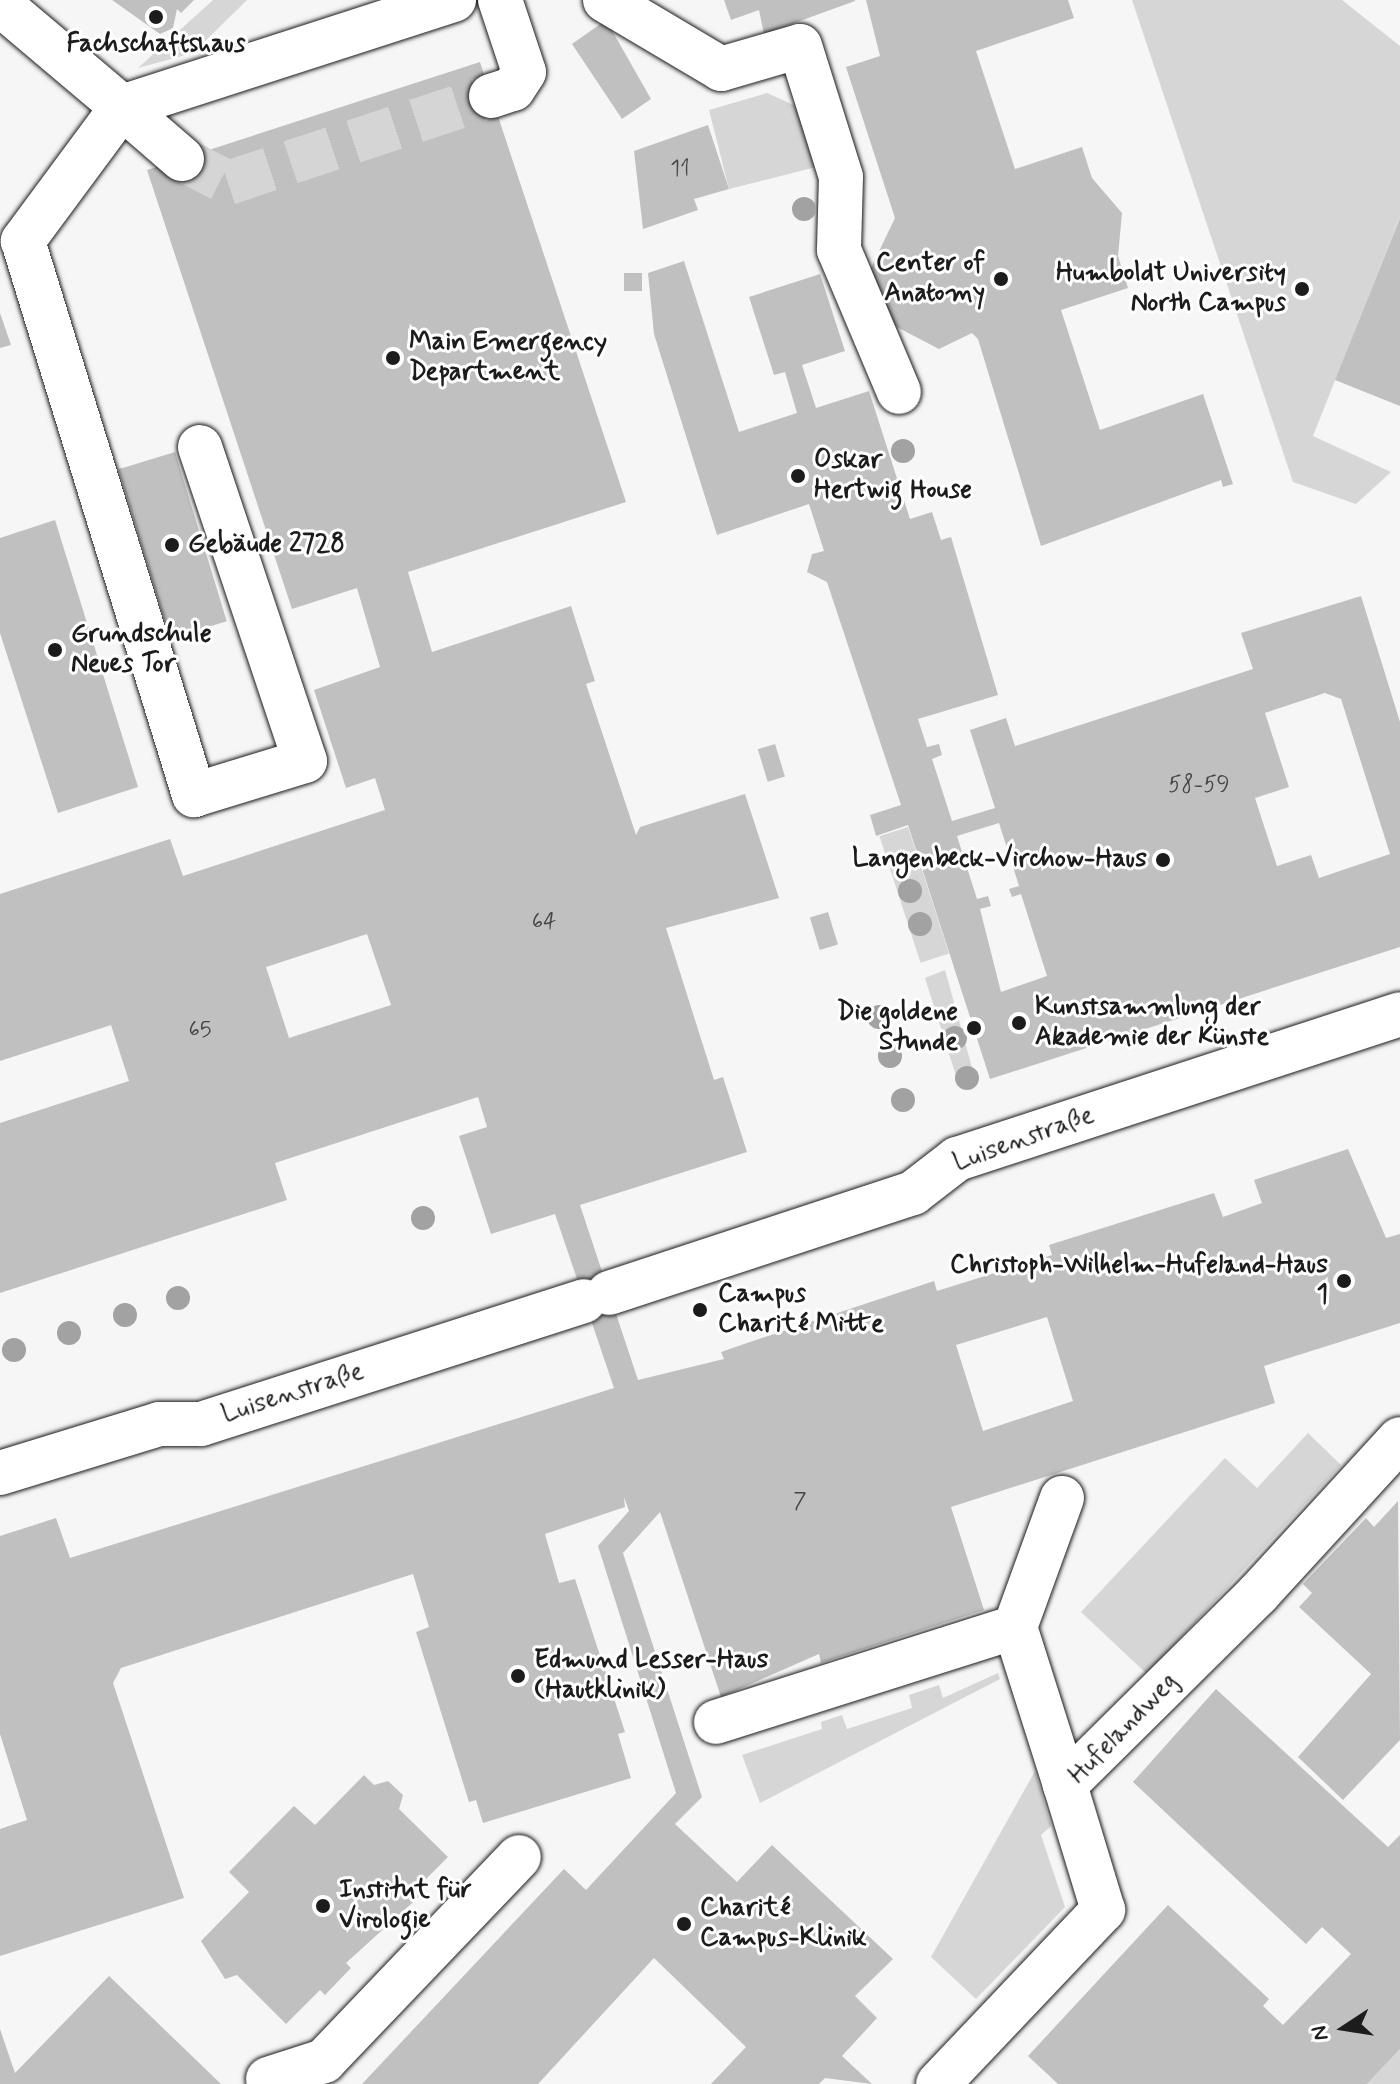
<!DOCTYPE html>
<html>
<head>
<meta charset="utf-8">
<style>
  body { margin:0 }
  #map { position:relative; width:1400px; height:2084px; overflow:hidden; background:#f6f6f6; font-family:Mynerve,sans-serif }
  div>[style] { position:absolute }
  .green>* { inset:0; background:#d6d6d6; transform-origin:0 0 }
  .building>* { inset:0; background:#c0c0c0; transform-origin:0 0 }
  .minor-tunnel>* { height:44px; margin-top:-22px; transform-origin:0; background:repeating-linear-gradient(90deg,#d5d5d5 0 44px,transparent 0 66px) }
  .roads { filter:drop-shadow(0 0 2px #1c1c1c) drop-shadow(0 0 2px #1c1c1c) }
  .minor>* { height:44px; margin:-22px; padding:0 22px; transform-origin:22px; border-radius:22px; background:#fff }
  .trees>* { width:24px; height:24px; margin:-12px; border-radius:50%; background:#a2a2a2 }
  .dots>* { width:22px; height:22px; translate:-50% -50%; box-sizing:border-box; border:4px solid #fff; border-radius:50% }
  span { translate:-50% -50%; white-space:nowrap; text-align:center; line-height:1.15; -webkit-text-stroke:6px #fff; paint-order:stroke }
  .number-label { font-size:22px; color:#454545 }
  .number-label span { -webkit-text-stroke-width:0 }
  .poi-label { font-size:26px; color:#1c1c1c; font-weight:700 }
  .right { translate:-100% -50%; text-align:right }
  .left { translate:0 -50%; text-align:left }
  .street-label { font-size:26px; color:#1c1c1c }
  .north { position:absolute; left:1304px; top:1988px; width:80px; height:80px; -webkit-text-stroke:6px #fff; paint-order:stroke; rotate:258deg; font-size:22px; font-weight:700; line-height:32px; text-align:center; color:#1c1c1c }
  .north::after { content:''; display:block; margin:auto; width:28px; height:36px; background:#1c1c1c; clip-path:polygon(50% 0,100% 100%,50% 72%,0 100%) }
</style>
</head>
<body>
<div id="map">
  <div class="green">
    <i style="clip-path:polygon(213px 0,247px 0,193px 53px,138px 68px)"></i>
    <i style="clip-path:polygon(1132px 0,1342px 0,1400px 46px,1400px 217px,1313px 436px,1391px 472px,1356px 504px,1293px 482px)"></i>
    <i style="clip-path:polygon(767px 93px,796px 106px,816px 167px,729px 189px,709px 110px)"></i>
    <i style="left:908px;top:827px;width:133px;height:30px;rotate:72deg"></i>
    <i style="clip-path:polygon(945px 970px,976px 1082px,959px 1085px,925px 978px)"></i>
    <i style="clip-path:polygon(1308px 1433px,1341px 1465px,1147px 1674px,1081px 1612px,1225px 1458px,1257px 1488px)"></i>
    <i style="clip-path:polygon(998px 1673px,1000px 1679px,760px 1803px,742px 1755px,822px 1729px,821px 1722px,842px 1715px,847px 1729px,912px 1708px,909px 1695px,939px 1685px,943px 1698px)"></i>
    <i style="clip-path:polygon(1035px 1771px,1051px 1826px,1041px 1835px,1065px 1907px,976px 1999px,931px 1957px)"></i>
    <i style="clip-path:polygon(1400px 2049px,1400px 2084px,1367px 2084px)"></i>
  </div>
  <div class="building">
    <i style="clip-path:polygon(112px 0,194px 0,181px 13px,177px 9px,173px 28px,160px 34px)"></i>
    <i style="clip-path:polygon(724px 0,855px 0,855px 1px,764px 34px,759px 10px,731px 20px)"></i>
    <i style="clip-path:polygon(866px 0,1068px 0,1074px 18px,976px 51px,1015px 169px,1082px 147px,1092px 178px,1122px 213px,1118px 256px,1128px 288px,1061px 310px,1100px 430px,1203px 394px,1233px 484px,1223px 487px,1221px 480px,1041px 546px,978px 339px,972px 333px,939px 349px,891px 324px,870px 270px,895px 218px,846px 67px,880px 56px)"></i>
    <i style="clip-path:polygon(606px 20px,651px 99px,622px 119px,572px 44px)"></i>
    <i style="clip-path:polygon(evenodd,480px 62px,626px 502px,408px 572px,432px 652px,571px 606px,595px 681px,586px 684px,636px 835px,640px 827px,745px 794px,779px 898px,666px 928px,714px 1080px,723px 1077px,747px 1152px,580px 1205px,638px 1380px,724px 1359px,721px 1352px,747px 1343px,934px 1281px,937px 1291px,1052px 1255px,1049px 1245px,1214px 1193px,1223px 1217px,1262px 1203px,1254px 1180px,1348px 1149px,1386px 1238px,1400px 1234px,1400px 1323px,1264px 1366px,1275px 1403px,951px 1507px,984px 1610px,821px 1663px,819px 1654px,721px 1697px,660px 1512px,623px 1553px,702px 1797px,675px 1824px,737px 1882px,772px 1845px,893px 1959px,855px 1996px,877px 2018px,842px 2056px,872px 2084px,825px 2078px,819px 2084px,711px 2084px,746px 2047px,654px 1958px,538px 2084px,362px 2084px,564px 1869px,586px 1890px,676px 1793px,598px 1546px,629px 1511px,624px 1497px,625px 1507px,545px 1534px,559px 1583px,575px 1579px,625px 1732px,618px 1734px,631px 1778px,483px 1823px,476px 1800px,469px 1802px,416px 1632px,429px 1627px,413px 1574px,121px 1668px,113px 1683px,184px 1898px,0 1956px,0 1829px,27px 1820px,0 1734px,0 1536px,56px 1518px,70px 1558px,614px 1388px,555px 1214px,491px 1234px,459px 1136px,487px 1127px,478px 1097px,275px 1163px,287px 1200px,0 1293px,0 1123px,129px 1081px,111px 1025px,0 1061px,0 894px,170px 839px,183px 876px,385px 810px,375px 778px,346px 788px,314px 690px,380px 667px,357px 588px,292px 609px,147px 170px,480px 62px,367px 934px,391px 1005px,289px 1038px,266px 967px,367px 934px,480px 62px,1047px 1317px,1073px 1401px,983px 1431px,956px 1345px,1047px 1317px)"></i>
    <i style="clip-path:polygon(708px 125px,729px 189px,694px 199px,698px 210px,643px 229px,634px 151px)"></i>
    <i style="clip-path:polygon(1400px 218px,1400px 406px,1335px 380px)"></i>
    <i style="clip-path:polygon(evenodd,684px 261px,739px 432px,797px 413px,785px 372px,774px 375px,749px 297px,820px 274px,845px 351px,802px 365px,816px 408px,869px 391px,910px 519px,932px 512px,941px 540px,951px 537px,998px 695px,918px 719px,927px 747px,939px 744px,942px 755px,932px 759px,952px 821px,995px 808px,970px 730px,1006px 718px,1015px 746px,1253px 669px,1241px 633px,1361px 596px,1400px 722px,1400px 947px,990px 1079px,908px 825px,876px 836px,870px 815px,901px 805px,827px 582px,807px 572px,812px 554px,824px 551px,809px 504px,717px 535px,654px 334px,648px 273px,684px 261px,1325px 693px,1341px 699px,1390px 854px,1319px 878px,1311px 855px,1277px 866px,1255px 798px,1289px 787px,1265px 713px,1325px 693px,684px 261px,999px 823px,1019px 886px,1009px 889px,1012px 897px,1021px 894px,1047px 976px,1001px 992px,980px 909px,991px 906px,988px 896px,977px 899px,957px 836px,999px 823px)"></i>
    <i style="left:642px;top:273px;width:18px;height:18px;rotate:90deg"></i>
    <i style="clip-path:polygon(0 313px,11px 345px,0 348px)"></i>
    <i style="left:175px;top:452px;width:177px;height:59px;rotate:73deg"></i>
    <i style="clip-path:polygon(55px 520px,138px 787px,58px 813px,0 633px,0 538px)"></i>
    <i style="left:775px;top:744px;width:34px;height:18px;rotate:73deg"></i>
    <i style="left:828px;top:912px;width:34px;height:19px;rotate:73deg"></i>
    <i style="clip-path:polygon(1398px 1501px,1400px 1740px,1343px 1800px,1298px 1757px,1371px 1674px,1299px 1607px,1312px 1593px,1303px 1584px,1366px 1518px,1374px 1527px)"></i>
    <i style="clip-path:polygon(1216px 1689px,1388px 1847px,1400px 1835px,1400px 2049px,1367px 2084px,1058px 2084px,1028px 2056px,1168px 1905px,1269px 1999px,1263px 2006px,1283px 2025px,1351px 1954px,1322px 1927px,1306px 1944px,1133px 1782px)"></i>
    <i style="clip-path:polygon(364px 1775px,374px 1785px,388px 1781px,403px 1795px,399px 1809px,448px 1857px,417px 1888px,422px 1894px,346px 1963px,351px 1968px,325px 1995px,320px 1990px,286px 2024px,237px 1975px,225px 1979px,201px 1941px,249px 1892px,229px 1872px,294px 1806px,315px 1825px)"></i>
    <i style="clip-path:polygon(109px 1976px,221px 2084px,0 2084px,0 2029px,15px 2073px)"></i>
  </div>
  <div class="minor-tunnel">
    <i style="left:182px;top:159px;width:52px;rotate:27.6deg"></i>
    <i style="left:228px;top:183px;width:277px;rotate:-18.3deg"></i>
  </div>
  <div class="roads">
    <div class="minor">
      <i style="left:605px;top:0;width:135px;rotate:30.7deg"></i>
      <i style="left:721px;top:69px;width:82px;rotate:-16.2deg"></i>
      <i style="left:800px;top:46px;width:137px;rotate:72.6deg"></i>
      <i style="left:841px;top:177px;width:73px;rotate:91.6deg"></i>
      <i style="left:839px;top:250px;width:154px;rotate:67.1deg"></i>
      <i style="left:0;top:4px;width:160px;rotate:40.2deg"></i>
      <i style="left:122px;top:107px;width:167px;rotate:126.5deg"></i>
      <i style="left:23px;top:241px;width:580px;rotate:72.85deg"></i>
      <i style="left:194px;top:795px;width:116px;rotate:-17deg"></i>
      <i style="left:305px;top:761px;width:331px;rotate:-108.5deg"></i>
      <i style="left:491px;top:96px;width:23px;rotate:-18deg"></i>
      <i style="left:513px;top:89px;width:20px;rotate:-57deg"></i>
      <i style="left:524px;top:72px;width:76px;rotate:-108.4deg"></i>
      <i style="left:182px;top:159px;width:79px;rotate:-139.1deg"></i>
      <i style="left:122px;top:107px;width:349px;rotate:-17.9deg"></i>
      <i style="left:609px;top:1293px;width:320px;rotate:-18.2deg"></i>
      <i style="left:913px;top:1193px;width:56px;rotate:-37.7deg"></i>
      <i style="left:957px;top:1159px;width:466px;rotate:-18.1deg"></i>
      <i style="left:0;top:1473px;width:166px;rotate:-17.1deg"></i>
      <i style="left:159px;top:1424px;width:42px"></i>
      <i style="left:201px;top:1424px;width:402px;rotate:-17.8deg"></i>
      <i style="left:1062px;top:1498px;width:137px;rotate:110deg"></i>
      <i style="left:1015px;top:1627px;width:166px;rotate:72.4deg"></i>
      <i style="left:716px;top:1722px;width:314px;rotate:-17.6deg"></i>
      <i style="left:268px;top:2079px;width:59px;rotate:-17.8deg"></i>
      <i style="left:324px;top:2061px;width:282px;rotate:-46.3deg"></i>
      <i style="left:938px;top:2084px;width:240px;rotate:-46.5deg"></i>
      <i style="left:1103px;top:1910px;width:131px;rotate:-106.9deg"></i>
      <i style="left:1065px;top:1785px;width:272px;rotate:-44.7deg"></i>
      <i style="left:1258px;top:1594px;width:210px;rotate:-47.5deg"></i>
    </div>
  </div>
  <div class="trees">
    <i style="left:804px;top:209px"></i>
    <i style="left:903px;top:451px"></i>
    <i style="left:910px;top:891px"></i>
    <i style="left:920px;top:924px"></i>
    <i style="left:879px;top:1017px"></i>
    <i style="left:955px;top:1038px"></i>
    <i style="left:890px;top:1056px"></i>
    <i style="left:967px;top:1078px"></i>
    <i style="left:903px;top:1100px"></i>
    <i style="left:423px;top:1218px"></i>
    <i style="left:178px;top:1298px"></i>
    <i style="left:125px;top:1315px"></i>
    <i style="left:69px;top:1333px"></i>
    <i style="left:14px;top:1350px"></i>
  </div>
  <div class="dots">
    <i style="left:156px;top:17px;background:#1c1c1c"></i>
    <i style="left:1001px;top:279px;background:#1c1c1c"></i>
    <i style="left:1302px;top:289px;background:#1c1c1c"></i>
    <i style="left:393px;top:358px;background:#1c1c1c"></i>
    <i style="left:798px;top:476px;background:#1c1c1c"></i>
    <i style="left:172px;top:545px;background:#1c1c1c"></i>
    <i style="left:55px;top:650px;background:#1c1c1c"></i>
    <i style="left:1163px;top:860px;background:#1c1c1c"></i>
    <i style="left:1019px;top:1023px;background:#1c1c1c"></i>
    <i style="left:974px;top:1028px;background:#1c1c1c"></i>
    <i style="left:1344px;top:1281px;background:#1c1c1c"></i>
    <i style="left:700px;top:1310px;background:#1c1c1c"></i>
    <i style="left:518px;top:1676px;background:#1c1c1c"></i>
    <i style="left:323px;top:1906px;background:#1c1c1c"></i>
    <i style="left:684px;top:1924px;background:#1c1c1c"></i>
  </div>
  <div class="number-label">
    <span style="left:680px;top:170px">11</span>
    <span style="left:1199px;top:786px">58-59</span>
    <span style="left:544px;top:923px">64</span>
    <span style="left:200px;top:1031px">65</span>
    <span style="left:800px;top:1503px">7</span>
  </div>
  <div class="poi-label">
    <span style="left:156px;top:45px">Fachschaftshaus</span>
    <span class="right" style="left:985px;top:279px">Center of<br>Anatomy</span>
    <span class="right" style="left:1286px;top:289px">Humboldt University<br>North Campus</span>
    <span class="left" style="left:409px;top:358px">Main Emergency<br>Department</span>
    <span class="left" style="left:814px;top:476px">Oskar<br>Hertwig House</span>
    <span class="left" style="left:188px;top:545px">Gebäude 2728</span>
    <span class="left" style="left:71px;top:650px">Grundschule<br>Neues Tor</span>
    <span class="right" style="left:1147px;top:860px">Langenbeck-Virchow-Haus</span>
    <span class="left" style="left:1035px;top:1023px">Kunstsammlung der<br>Akademie der Künste</span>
    <span class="right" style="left:958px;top:1028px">Die goldene<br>Stunde</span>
    <span class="right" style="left:1328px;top:1281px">Christoph-Wilhelm-Hufeland-Haus<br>1</span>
    <span class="left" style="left:718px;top:1310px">Campus<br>Charité Mitte</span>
    <span class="left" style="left:534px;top:1676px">Edmund Lesser-Haus<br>(Hautklinik)</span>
    <span class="left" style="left:339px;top:1906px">Institut für<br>Virologie</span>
    <span class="left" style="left:700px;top:1924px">Charité<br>Campus-Klinik</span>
  </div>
  <div class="street-label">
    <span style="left:1024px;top:1140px;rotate:-20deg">Luisenstraße</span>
    <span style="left:293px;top:1394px;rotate:-18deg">Luisenstraße</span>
    <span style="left:1124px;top:1729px;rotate:-46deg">Hufelandweg</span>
  </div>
  <div class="north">N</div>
</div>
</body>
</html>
